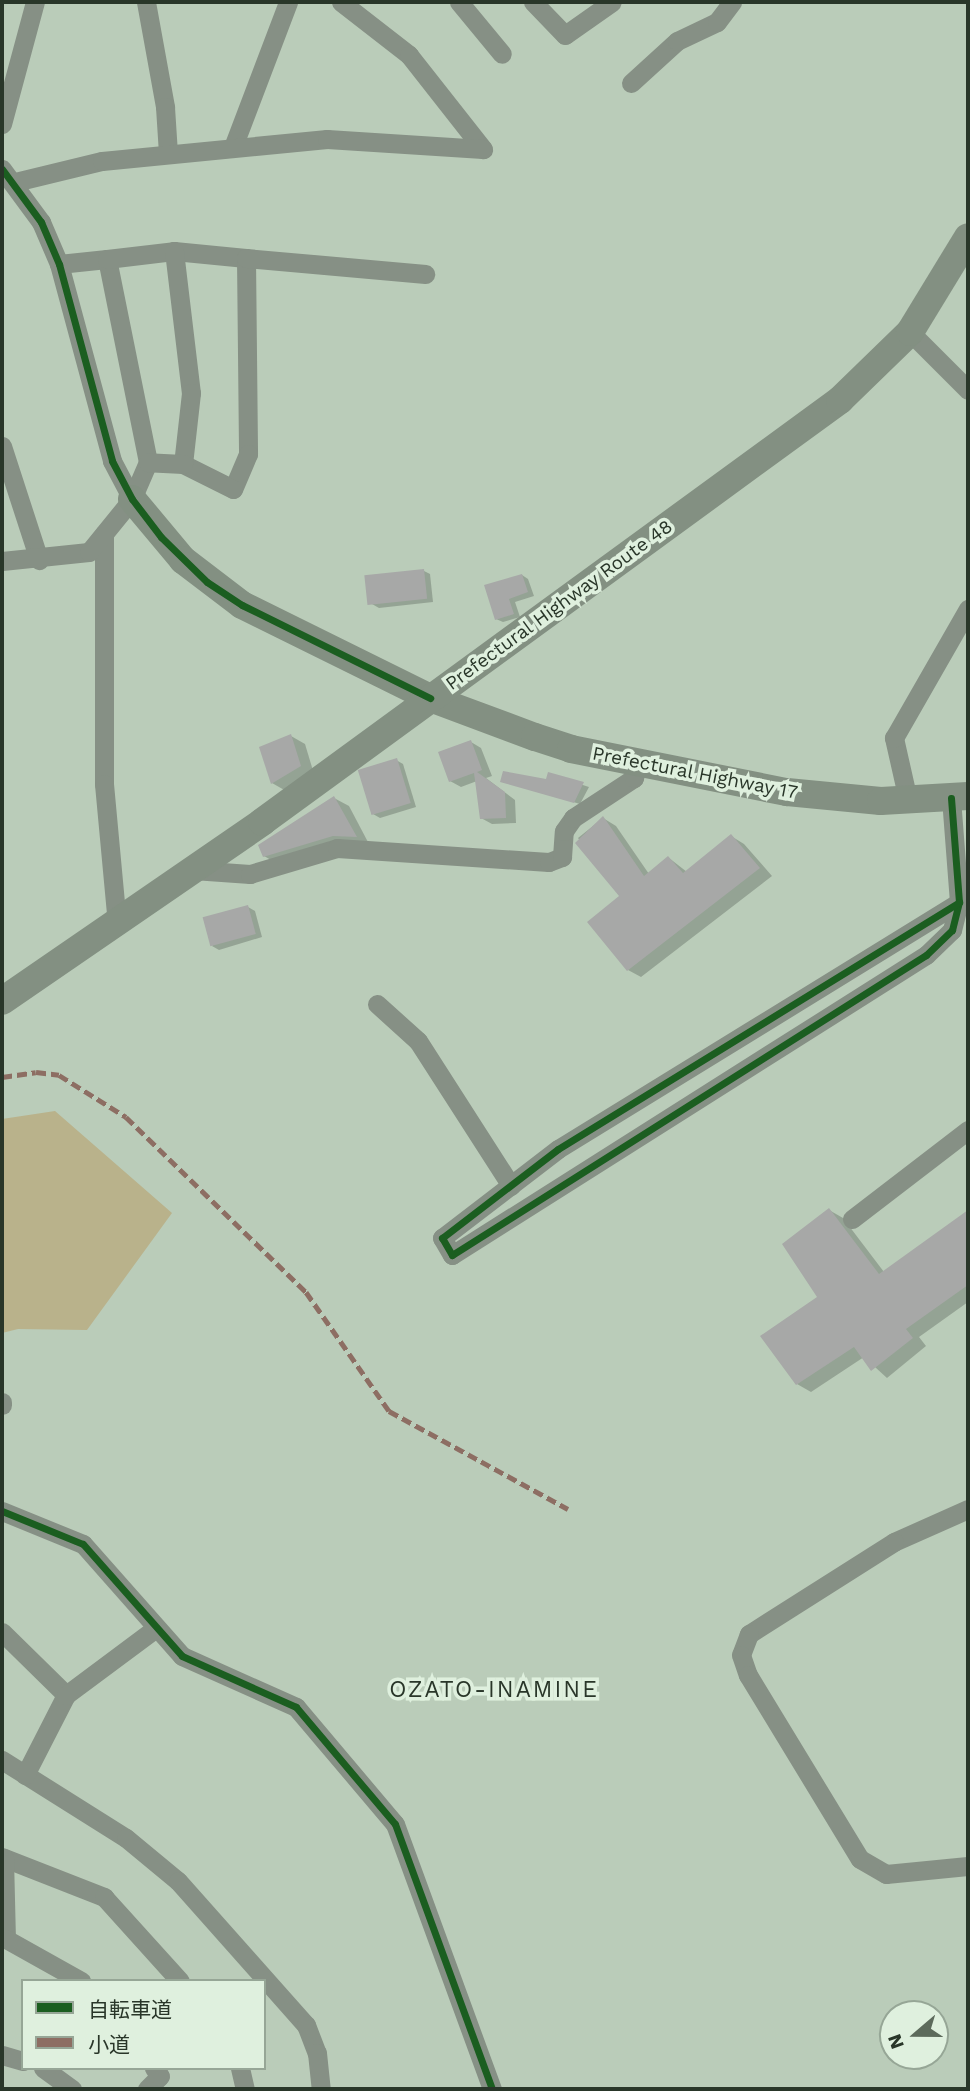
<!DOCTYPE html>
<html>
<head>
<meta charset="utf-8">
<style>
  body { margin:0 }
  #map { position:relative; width:970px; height:2091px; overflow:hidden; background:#baccb9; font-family:"Work Sans","Noto Sans JP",sans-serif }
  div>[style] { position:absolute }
  .green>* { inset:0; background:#b9b28b }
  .shadow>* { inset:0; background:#0003 }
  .building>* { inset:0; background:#a7a8a7; transform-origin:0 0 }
  .street>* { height:19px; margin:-9.5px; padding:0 9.5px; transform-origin:9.5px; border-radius:9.5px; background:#869085 }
  .secondary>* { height:28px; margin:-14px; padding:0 14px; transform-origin:14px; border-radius:14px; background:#839082 }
  .quiet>* { height:5px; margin-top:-2.5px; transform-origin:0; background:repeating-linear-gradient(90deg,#8d6e63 0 10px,transparent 0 15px) }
  .cycleway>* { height:7px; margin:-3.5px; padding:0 3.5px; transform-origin:3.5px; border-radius:3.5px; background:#1b5e20 }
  span { translate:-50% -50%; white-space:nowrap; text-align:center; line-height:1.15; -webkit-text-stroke:7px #dff0de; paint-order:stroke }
  .street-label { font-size:19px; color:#293629 }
  .quarter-label { font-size:23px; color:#293629; letter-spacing:2px }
  .frame { position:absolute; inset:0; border:4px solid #293629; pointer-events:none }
  .legend { position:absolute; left:21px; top:1979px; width:245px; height:91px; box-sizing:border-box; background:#dff0de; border:2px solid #96a696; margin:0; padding:9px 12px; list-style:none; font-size:21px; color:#293629 }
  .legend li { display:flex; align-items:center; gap:14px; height:35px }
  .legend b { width:35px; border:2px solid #96a696 }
  .north { position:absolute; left:879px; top:2000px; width:70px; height:70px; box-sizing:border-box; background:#dff0de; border:2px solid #96a696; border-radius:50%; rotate:250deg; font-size:19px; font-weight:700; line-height:28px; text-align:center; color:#293629 }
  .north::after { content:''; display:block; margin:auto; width:24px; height:32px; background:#5c6a5b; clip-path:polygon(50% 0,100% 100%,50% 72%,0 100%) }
</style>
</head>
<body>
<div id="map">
  <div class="green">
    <i style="clip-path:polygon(55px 1111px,172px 1213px,87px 1330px,18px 1329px,2px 1333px,2px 1119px)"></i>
  </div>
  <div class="shadow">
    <i style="clip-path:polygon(424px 571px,430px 574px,433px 602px,379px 608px,372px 604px)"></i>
    <i style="clip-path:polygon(522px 575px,528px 579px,534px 596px,515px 602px,520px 617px,503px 622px,496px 619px)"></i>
    <i style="clip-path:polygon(291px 736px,305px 744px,314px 774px,286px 791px,272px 783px)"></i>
    <i style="clip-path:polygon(471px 742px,481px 748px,492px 776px,486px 778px,515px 800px,516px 823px,492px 824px,481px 818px,477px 781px,461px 787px,450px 781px)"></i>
    <i style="clip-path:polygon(396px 760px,403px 764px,416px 807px,380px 818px,373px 814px)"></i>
    <i style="clip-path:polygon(549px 774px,589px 787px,580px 804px,502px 781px,547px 781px)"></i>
    <i style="clip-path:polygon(334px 798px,349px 806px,369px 844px,278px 864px,264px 856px)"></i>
    <i style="clip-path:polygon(603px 818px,616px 826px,649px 874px,669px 858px,687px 872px,731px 836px,744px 844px,772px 876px,641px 977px,628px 970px,621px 897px,578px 838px)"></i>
    <i style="clip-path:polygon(248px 907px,255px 911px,262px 937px,219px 950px,212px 946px)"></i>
    <i style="clip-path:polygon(829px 1210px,843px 1218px,884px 1272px,964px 1215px,968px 1217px,968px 1302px,919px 1337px,926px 1346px,887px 1378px,864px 1357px,811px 1392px,797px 1384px,819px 1297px)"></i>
  </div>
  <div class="building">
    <i style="left:424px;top:569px;width:30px;height:60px;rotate:84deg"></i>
    <i style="clip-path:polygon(522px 574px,528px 592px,509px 599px,514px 614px,495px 620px,484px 585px)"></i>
    <i style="clip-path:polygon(291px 734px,301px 766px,271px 784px,259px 747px)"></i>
    <i style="clip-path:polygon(471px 740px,482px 770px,477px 772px,505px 792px,506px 818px,480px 819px,474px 773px,449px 782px,438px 752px)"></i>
    <i style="left:397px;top:758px;width:47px;height:41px;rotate:73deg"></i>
    <i style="clip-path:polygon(503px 771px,546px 779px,548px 772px,584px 782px,574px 803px,500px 782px)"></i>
    <i style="clip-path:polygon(334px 796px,357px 837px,333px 836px,263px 857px,258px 845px)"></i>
    <i style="clip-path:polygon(603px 816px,644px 876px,668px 856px,683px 873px,731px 834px,760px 868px,627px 971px,587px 922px,619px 896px,575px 843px)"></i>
    <i style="left:248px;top:905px;width:30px;height:47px;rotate:75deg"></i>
    <i style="clip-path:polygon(829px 1208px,879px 1274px,968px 1210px,968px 1285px,906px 1329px,913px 1338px,871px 1371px,854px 1347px,796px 1385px,760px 1336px,817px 1297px,782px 1244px)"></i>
  </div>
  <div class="street">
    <i style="left:146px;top:2px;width:107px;rotate:79.7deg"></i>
    <i style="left:165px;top:107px;width:46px;rotate:86.3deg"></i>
    <i style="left:341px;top:2px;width:86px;rotate:37.9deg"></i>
    <i style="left:409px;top:55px;width:120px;rotate:51.8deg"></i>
    <i style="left:459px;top:2px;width:67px;rotate:50.4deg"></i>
    <i style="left:533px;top:2px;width:46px;rotate:45.9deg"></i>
    <i style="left:565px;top:35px;width:57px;rotate:-35.1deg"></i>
    <i style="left:631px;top:83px;width:62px;rotate:-42.4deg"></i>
    <i style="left:677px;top:41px;width:44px;rotate:-25.4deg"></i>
    <i style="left:717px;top:22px;width:25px;rotate:-53deg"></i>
    <i style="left:2px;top:124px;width:126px;rotate:-74.9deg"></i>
    <i style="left:233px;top:147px;width:155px;rotate:-69.2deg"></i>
    <i style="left:2px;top:169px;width:66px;rotate:53.7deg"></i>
    <i style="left:41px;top:222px;width:46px;rotate:66.8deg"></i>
    <i style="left:59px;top:264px;width:204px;rotate:74.9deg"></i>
    <i style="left:112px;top:461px;width:43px;rotate:62.2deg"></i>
    <i style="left:15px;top:182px;width:89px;rotate:-13.6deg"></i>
    <i style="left:102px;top:161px;width:226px;rotate:-5.6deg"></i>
    <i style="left:327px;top:139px;width:156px;rotate:3.7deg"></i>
    <i style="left:174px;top:251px;width:72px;rotate:5.6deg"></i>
    <i style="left:246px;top:258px;width:196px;rotate:89.4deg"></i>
    <i style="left:248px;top:454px;width:38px;rotate:113deg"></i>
    <i style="left:233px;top:489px;width:56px;rotate:-153.4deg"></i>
    <i style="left:246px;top:258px;width:180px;rotate:5.1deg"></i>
    <i style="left:59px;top:264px;width:48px;rotate:-5.9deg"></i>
    <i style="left:910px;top:332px;width:82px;rotate:45deg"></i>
    <i style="left:2px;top:446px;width:120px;rotate:72deg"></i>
    <i style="left:104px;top:534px;width:250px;rotate:90deg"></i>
    <i style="left:104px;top:784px;width:140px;rotate:84.7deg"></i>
    <i style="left:2px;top:561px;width:87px;rotate:-5.9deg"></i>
    <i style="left:89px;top:552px;width:68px;rotate:-50.9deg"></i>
    <i style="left:132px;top:499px;width:40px;rotate:-66.6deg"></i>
    <i style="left:148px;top:462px;width:207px;rotate:-101.4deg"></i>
    <i style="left:107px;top:259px;width:67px;rotate:-6.8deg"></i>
    <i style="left:174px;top:251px;width:143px;rotate:83.2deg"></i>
    <i style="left:191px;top:393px;width:71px;rotate:96.4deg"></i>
    <i style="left:183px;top:464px;width:35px;rotate:-177deg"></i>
    <i style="left:951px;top:798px;width:104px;rotate:85.6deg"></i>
    <i style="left:959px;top:902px;width:29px;rotate:104deg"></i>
    <i style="left:952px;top:930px;width:36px;rotate:136deg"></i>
    <i style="left:926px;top:955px;width:561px;rotate:147.67deg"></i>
    <i style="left:452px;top:1255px;width:20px;rotate:-120deg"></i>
    <i style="left:442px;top:1238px;width:146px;rotate:-37.5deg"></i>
    <i style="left:558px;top:1149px;width:471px;rotate:-31.6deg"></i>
    <i style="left:908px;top:800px;width:64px;rotate:-102.7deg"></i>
    <i style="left:894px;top:738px;width:149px;rotate:-60.2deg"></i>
    <i style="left:193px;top:870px;width:57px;rotate:4deg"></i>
    <i style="left:250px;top:874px;width:91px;rotate:-16.6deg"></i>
    <i style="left:337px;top:848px;width:212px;rotate:3.8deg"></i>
    <i style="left:549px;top:862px;width:14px;rotate:-21deg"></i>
    <i style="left:562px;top:857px;width:26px;rotate:-86deg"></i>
    <i style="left:564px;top:831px;width:16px;rotate:-55deg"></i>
    <i style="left:573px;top:818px;width:73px;rotate:-33.3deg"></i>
    <i style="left:634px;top:778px;width:16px;rotate:-76deg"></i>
    <i style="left:377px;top:1004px;width:55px;rotate:42.1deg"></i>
    <i style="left:418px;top:1041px;width:172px;rotate:57.3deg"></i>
    <i style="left:852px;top:1219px;width:146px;rotate:-37.5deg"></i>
    <i style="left:2px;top:1402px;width:3px;rotate:90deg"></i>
    <i style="left:968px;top:1509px;width:81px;rotate:156deg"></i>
    <i style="left:894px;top:1542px;width:172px;rotate:147.6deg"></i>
    <i style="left:749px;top:1634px;width:22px;rotate:111deg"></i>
    <i style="left:741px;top:1655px;width:21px;rotate:71deg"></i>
    <i style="left:748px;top:1675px;width:215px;rotate:58.7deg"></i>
    <i style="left:860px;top:1859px;width:30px;rotate:30deg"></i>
    <i style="left:886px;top:1874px;width:82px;rotate:-5.6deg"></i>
    <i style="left:2px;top:1511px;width:87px;rotate:22.2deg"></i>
    <i style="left:83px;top:1544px;width:149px;rotate:48.5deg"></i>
    <i style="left:182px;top:1656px;width:125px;rotate:24.1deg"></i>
    <i style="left:296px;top:1707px;width:153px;rotate:49.8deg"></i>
    <i style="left:395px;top:1824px;width:282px;rotate:69.9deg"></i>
    <i style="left:2px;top:1632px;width:90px;rotate:44.5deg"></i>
    <i style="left:2px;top:1760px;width:146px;rotate:32.2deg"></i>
    <i style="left:126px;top:1838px;width:67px;rotate:39.6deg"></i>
    <i style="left:178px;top:1881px;width:193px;rotate:48.4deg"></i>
    <i style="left:306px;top:2025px;width:30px;rotate:69deg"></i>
    <i style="left:317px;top:2053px;width:36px;rotate:84deg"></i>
    <i style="left:25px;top:1775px;width:90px;rotate:-62.9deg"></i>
    <i style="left:66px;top:1695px;width:112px;rotate:-36.7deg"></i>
    <i style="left:2px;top:1857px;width:110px;rotate:21.4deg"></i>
    <i style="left:104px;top:1897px;width:113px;rotate:47.9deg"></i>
    <i style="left:4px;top:1858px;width:81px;rotate:88.6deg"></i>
    <i style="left:6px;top:1939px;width:86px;rotate:29.2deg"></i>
    <i style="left:2px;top:2055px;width:22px;rotate:16deg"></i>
    <i style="left:43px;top:2068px;width:36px;rotate:36deg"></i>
    <i style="left:240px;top:2068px;width:22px;rotate:77deg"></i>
    <i style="left:147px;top:2089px;width:18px;rotate:-45deg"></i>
    <i style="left:160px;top:2076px;width:10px;rotate:-127deg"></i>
  </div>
  <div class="secondary">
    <i style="left:132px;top:499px;width:80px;rotate:50.1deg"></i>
    <i style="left:183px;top:560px;width:74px;rotate:37.3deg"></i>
    <i style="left:242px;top:605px;width:210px;rotate:26.3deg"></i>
    <i style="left:430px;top:698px;width:112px;rotate:20.4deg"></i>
    <i style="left:535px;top:737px;width:38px;rotate:18deg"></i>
    <i style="left:571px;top:749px;width:220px;rotate:11.3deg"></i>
    <i style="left:787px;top:792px;width:94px;rotate:5.5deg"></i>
    <i style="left:881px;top:801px;width:87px;rotate:-3.3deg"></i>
    <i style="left:2px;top:1001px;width:316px;rotate:-34.5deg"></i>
    <i style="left:262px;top:822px;width:716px;rotate:-36.13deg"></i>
    <i style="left:840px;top:400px;width:98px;rotate:-44.2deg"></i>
    <i style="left:910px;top:332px;width:111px;rotate:-58.6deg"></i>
  </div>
  <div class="quiet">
    <i style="left:2px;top:1077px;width:34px;rotate:-8deg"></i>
    <i style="left:36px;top:1072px;width:23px;rotate:7deg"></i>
    <i style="left:59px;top:1075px;width:79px;rotate:32.1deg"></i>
    <i style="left:126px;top:1117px;width:251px;rotate:44.2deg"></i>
    <i style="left:306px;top:1292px;width:145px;rotate:55.1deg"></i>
    <i style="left:389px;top:1411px;width:204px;rotate:28.7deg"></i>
  </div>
  <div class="cycleway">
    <i style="left:2px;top:169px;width:66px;rotate:53.7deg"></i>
    <i style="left:41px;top:222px;width:46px;rotate:66.8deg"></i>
    <i style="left:59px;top:264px;width:204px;rotate:74.9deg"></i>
    <i style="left:112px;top:461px;width:43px;rotate:62.2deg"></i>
    <i style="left:132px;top:499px;width:48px;rotate:52.7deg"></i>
    <i style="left:161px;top:537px;width:64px;rotate:44.4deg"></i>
    <i style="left:207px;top:582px;width:42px;rotate:33.3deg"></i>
    <i style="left:242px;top:605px;width:210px;rotate:26.3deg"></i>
    <i style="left:951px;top:798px;width:104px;rotate:85.6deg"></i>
    <i style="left:959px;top:902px;width:29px;rotate:104deg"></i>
    <i style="left:952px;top:930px;width:36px;rotate:136deg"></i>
    <i style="left:926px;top:955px;width:561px;rotate:147.67deg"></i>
    <i style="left:452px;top:1255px;width:20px;rotate:-120deg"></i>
    <i style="left:442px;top:1238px;width:146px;rotate:-37.5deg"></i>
    <i style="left:558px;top:1149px;width:471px;rotate:-31.6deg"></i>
    <i style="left:2px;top:1511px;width:87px;rotate:22.2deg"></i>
    <i style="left:83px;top:1544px;width:149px;rotate:48.5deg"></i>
    <i style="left:182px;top:1656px;width:125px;rotate:24.1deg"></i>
    <i style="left:296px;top:1707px;width:153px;rotate:49.8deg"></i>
    <i style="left:395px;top:1824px;width:282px;rotate:69.9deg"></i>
  </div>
  <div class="street-label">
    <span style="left:559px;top:605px;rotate:-36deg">Prefectural Highway Route 48</span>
    <span style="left:695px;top:773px;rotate:11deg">Prefectural Highway 17</span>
  </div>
  <div class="quarter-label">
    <span style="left:494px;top:1690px">OZATO-INAMINE</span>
  </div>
  <div class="frame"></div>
  <ul class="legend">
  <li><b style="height:9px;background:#1b5e20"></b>自転車道</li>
  <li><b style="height:9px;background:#8d6e63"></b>小道</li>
  </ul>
  <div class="north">N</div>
</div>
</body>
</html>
